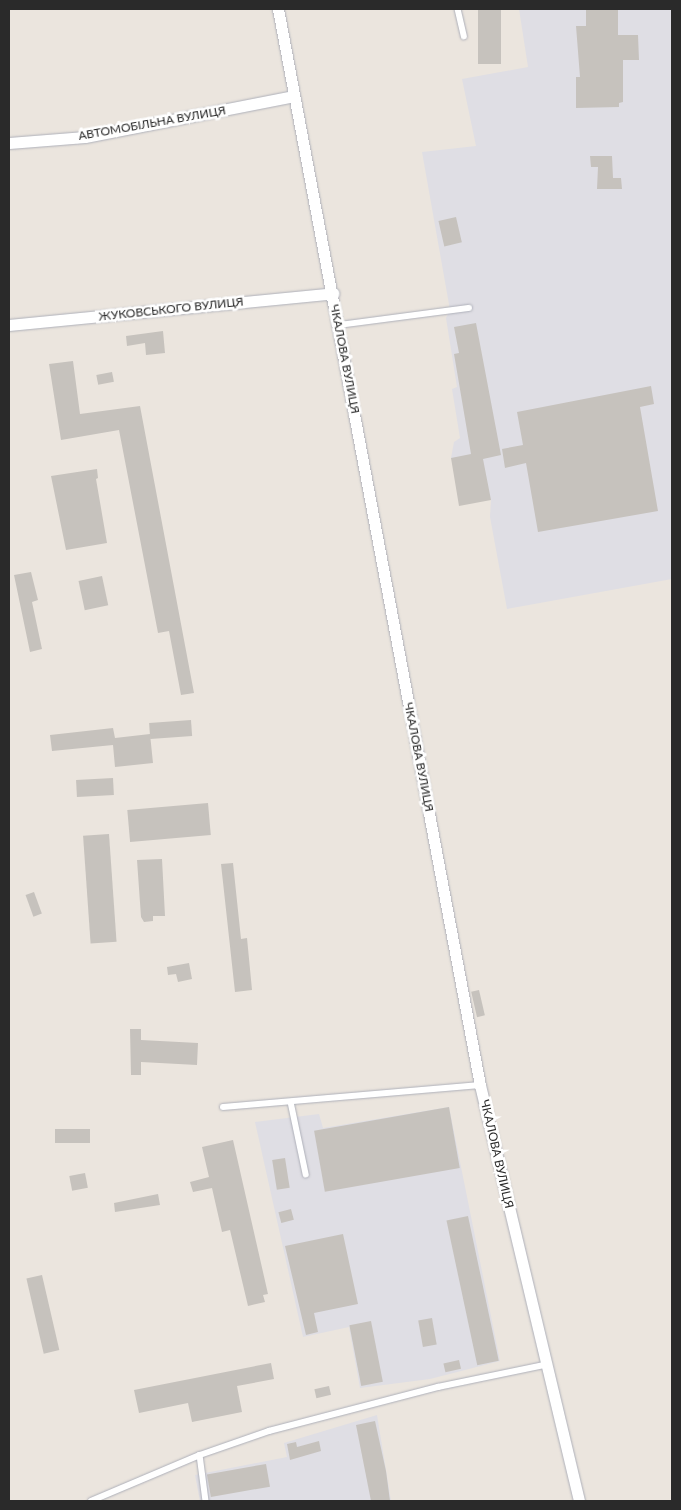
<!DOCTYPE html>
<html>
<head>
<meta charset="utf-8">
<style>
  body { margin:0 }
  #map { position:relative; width:681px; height:1510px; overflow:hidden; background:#ebe5de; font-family:Lato,sans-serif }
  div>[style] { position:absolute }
  .industrial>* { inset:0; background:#dfdee4 }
  .building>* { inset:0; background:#c6c2bd; transform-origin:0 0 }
  .roads { filter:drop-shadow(0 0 1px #aeb0b9) drop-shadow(0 0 1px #aeb0b9) }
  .lane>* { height:5.5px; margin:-2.75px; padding:0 2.75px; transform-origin:2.75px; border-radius:2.75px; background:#fff }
  .street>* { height:11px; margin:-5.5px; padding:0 5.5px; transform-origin:5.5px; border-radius:5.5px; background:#fff }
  span { translate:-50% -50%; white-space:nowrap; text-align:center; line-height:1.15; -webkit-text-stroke:5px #fff; paint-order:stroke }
  .street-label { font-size:12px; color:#2a2a2a }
  .frame { position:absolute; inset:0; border:10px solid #2a2a2a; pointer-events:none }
</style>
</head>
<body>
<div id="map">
  <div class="industrial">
    <i style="clip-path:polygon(519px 9px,672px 9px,672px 579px,507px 609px,490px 517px,491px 500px,451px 458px,454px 442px,460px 438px,452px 389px,457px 387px,446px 318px,450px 310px,422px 152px,476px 146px,462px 79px,528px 67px)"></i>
    <i style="clip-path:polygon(449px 1107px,500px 1361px,430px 1379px,360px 1388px,349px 1327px,303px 1337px,255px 1122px,319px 1114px,323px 1128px)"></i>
    <i style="clip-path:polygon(377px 1415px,391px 1501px,200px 1501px,195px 1475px,287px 1457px,284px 1443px)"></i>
  </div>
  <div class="building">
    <i style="left:478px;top:9px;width:23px;height:55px"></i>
    <i style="clip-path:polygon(586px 9px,618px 9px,618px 35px,638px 35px,639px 60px,623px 60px,623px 102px,619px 103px,619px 107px,576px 108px,576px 77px,580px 77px,576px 26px,586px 26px)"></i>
    <i style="clip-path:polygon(590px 156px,612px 156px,613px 178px,621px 178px,622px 189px,597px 189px,598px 167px,591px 167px)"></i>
    <i style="left:456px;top:217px;width:26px;height:18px;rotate:77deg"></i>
    <i style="clip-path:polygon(476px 323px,501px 455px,483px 459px,491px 500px,459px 506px,451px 458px,471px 454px,454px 354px,459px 353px,454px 327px)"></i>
    <i style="clip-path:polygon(163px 331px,165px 353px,146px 355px,145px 343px,127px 346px,126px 336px)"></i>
    <i style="clip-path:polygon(73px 361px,80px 414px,140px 406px,194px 693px,181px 695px,169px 631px,158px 633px,119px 430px,61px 440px,49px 364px)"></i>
    <i style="left:112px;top:372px;width:10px;height:16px;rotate:79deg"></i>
    <i style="clip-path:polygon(651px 386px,654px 404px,640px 407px,658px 511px,538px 532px,526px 463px,505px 468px,502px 449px,523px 445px,517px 412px)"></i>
    <i style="clip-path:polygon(97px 469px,98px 478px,96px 479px,107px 543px,66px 550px,51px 476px)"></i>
    <i style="clip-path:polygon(31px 572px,38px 600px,32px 602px,42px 649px,30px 652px,14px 575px)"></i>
    <i style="left:102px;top:576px;width:30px;height:24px;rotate:78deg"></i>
    <i style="left:191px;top:720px;width:16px;height:42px;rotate:86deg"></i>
    <i style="clip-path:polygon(113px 728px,115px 738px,150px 734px,153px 763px,115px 767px,113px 745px,52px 751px,50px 735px)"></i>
    <i style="left:113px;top:778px;width:17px;height:37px;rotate:87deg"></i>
    <i style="left:208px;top:803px;width:32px;height:81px;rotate:85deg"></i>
    <i style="left:109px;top:834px;width:108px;height:26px;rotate:86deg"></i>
    <i style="clip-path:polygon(162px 859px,165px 916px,153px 916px,153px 921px,144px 922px,141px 917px,137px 860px)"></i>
    <i style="clip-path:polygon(233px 863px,241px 939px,247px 938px,252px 990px,235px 992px,221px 864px)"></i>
    <i style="left:34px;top:892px;width:23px;height:9px;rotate:70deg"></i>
    <i style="clip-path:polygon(189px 963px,192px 979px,178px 982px,176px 974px,168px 975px,167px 967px)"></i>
    <i style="left:479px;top:990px;width:26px;height:8px;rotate:77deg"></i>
    <i style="clip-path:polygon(130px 1029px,141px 1029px,141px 1040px,198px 1043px,197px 1065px,141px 1062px,141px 1075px,131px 1075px)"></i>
    <i style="left:449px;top:1107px;width:62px;height:137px;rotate:80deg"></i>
    <i style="left:90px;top:1129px;width:14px;height:35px;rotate:90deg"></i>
    <i style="clip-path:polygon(233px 1140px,268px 1294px,263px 1295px,265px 1302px,248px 1306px,230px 1230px,222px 1232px,212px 1188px,193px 1192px,190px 1182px,209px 1177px,202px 1147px)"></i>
    <i style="left:285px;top:1158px;width:30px;height:13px;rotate:81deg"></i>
    <i style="left:85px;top:1173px;width:15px;height:16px;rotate:79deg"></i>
    <i style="clip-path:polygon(158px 1194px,160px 1205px,115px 1212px,114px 1203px)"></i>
    <i style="left:291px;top:1209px;width:11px;height:13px;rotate:75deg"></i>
    <i style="left:468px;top:1216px;width:148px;height:22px;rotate:78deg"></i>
    <i style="clip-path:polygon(343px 1234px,358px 1304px,314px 1313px,318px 1332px,306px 1335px,285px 1246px)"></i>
    <i style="left:42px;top:1275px;width:77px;height:16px;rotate:77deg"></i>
    <i style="left:432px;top:1318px;width:27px;height:14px;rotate:80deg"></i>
    <i style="left:371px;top:1321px;width:62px;height:22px;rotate:79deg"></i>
    <i style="left:459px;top:1360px;width:9px;height:16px;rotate:77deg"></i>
    <i style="clip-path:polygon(271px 1363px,274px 1379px,237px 1386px,242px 1412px,192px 1422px,188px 1403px,139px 1413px,134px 1390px)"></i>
    <i style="left:329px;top:1386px;width:9px;height:15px;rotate:77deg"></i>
    <i style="clip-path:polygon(375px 1421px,386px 1471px,390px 1501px,371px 1501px,356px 1425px)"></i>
    <i style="clip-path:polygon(319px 1441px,321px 1451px,290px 1460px,287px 1444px,296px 1442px,297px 1447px)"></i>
    <i style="left:266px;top:1464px;width:23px;height:60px;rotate:80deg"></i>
  </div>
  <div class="roads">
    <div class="lane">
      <i style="left:458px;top:9px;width:28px;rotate:77deg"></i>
      <i style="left:339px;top:325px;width:131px;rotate:-7.5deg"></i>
      <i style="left:291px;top:1102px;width:74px;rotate:78.2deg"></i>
      <i style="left:223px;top:1107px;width:258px;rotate:-4.9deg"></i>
      <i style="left:200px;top:1455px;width:46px;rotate:82.6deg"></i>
      <i style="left:91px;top:1501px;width:118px;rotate:-22.9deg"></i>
      <i style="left:200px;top:1455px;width:73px;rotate:-19.2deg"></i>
      <i style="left:269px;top:1431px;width:175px;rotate:-14.6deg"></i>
      <i style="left:438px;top:1387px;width:108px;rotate:-11.7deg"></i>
    </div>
    <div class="street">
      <i style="left:278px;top:9px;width:1095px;rotate:79.37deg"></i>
      <i style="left:480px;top:1085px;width:428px;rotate:76.6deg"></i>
      <i style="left:9px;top:143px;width:76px;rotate:-4.5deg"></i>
      <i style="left:85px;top:137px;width:213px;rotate:-11.1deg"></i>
      <i style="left:9px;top:325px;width:326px;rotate:-5.6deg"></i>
    </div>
  </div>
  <div class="street-label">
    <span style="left:152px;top:123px;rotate:-10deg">АВТОМОБІЛЬНА ВУЛИЦЯ</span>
    <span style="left:171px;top:309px;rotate:-6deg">ЖУКОВСЬКОГО ВУЛИЦЯ</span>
    <span style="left:345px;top:359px;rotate:79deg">ЧКАЛОВА ВУЛИЦЯ</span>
    <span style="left:419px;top:757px;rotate:79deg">ЧКАЛОВА ВУЛИЦЯ</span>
    <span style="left:497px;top:1154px;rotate:77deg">ЧКАЛОВА ВУЛИЦЯ</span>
  </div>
  <div class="frame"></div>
</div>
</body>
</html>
